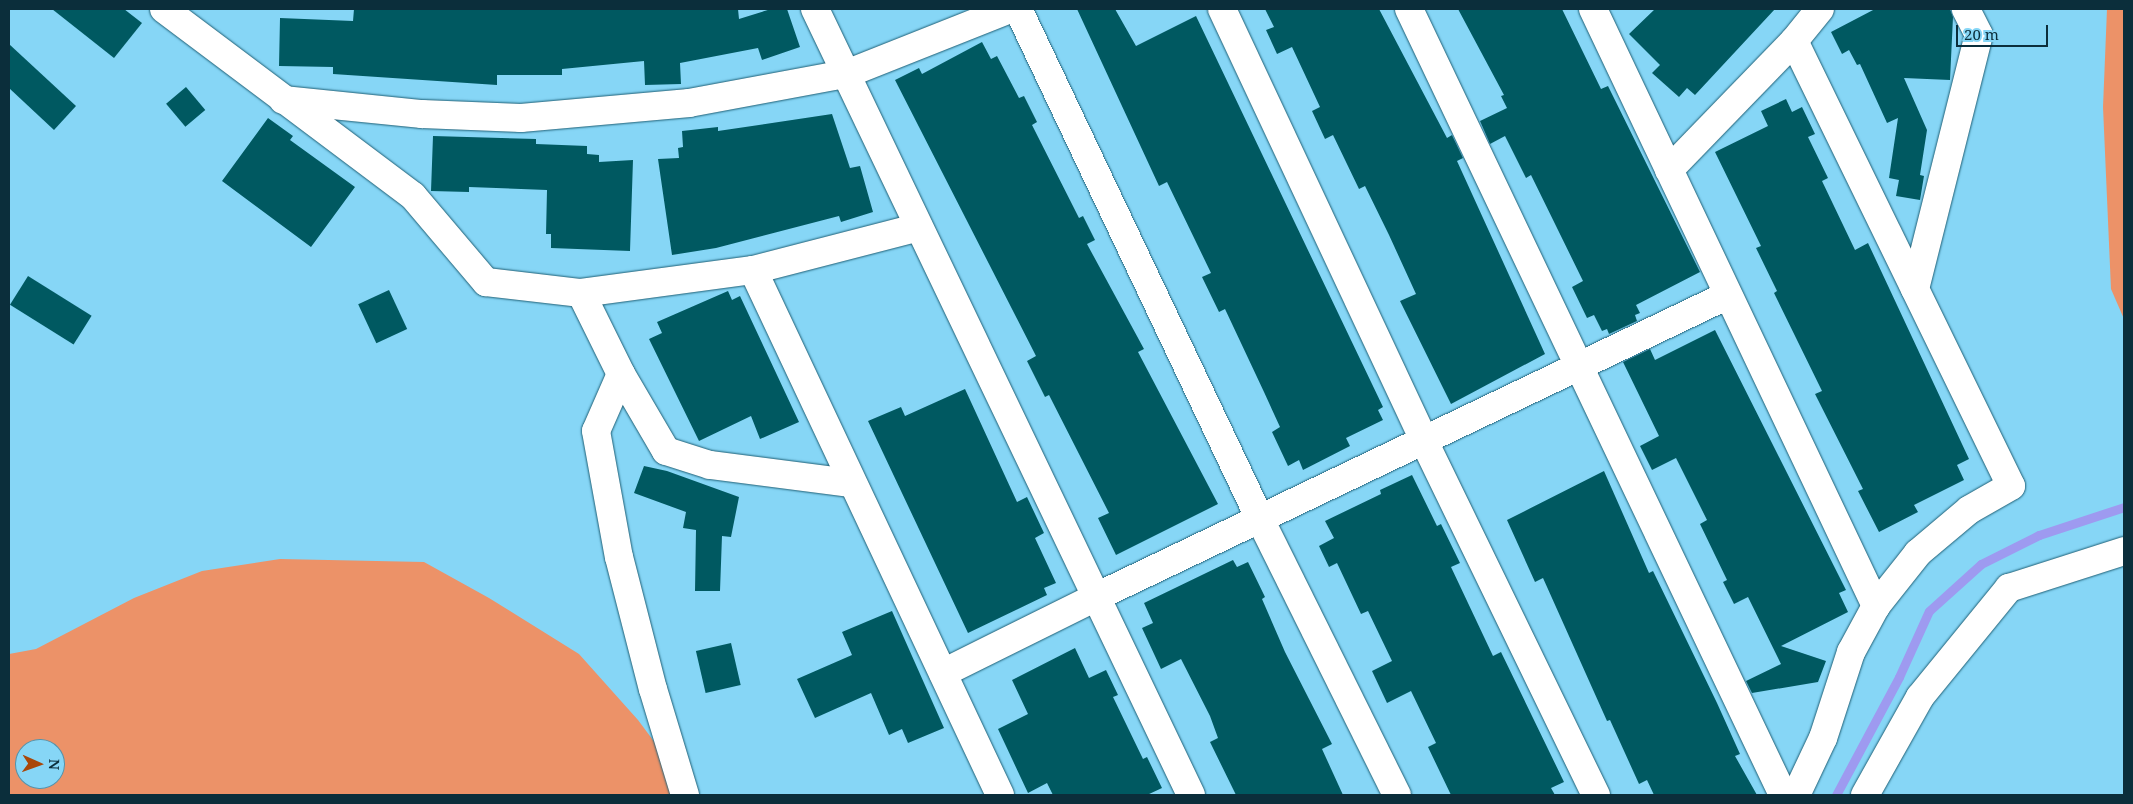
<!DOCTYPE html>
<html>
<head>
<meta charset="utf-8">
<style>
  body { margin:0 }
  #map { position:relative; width:2133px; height:804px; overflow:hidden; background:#86d6f6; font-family:"Noto Serif",serif }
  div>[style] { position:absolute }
  .green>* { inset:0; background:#ec9268 }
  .stream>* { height:9px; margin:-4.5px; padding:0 4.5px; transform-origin:4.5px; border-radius:4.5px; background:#9e9af0 }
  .building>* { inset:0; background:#005961; transform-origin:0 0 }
  .roads { filter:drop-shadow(0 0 1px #1f5f75) drop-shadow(0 0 1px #1f5f75) }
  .minor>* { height:28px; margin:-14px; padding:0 14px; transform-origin:14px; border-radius:14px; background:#fff }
  .tertiary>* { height:28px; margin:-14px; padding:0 14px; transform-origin:14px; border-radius:14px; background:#fff }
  span { translate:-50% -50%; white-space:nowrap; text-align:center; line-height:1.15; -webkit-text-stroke:5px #86d6f6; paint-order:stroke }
  .frame { position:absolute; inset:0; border:10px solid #0b2e3b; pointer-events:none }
  .north { position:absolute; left:15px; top:739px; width:50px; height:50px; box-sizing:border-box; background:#86d6f6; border:1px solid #5593ab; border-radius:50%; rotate:92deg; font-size:14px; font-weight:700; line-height:20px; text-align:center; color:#0b2e3b }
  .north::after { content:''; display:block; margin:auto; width:18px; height:22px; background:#a94709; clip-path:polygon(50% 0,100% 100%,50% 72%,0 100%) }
  .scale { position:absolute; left:1956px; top:25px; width:92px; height:22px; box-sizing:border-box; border:2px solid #0b2e3b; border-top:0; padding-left:6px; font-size:15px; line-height:18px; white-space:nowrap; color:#0b2e3b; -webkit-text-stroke:4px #86d6f6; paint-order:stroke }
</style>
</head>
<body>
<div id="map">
  <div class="green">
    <i style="clip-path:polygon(2107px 9px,2124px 9px,2124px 319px,2111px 289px,2103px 107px)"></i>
    <i style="clip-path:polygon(evenodd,280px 559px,424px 562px,489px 598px,579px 654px,638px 720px,694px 795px,9px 795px,9px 654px,36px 649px,134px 598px,202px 571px,280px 559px,25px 749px,55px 749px,55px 779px,25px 779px,25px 749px)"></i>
  </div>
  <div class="stream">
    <i style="left:1836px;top:795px;width:134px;rotate:-61.9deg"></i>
    <i style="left:1899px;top:677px;width:72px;rotate:-65.6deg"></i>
    <i style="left:1929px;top:611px;width:70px;rotate:-42.1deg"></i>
    <i style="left:1981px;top:564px;width:65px;rotate:-26.6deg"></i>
    <i style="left:2039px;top:535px;width:89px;rotate:-18.2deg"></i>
  </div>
  <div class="building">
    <i style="clip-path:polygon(52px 9px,124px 9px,142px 23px,114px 58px)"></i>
    <i style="clip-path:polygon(354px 9px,738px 9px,739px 19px,771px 9px,787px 9px,800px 47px,762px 60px,758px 48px,680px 63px,681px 84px,645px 85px,644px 61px,562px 69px,562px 75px,497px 75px,497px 85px,333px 74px,333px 67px,279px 66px,280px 18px,353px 21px)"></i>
    <i style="clip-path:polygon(1077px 9px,1115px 9px,1136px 46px,1196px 16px,1383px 407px,1378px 410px,1383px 420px,1346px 438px,1350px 446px,1303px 470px,1299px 460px,1288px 466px,1272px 432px,1280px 427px,1264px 392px,1225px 309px,1219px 312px,1202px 277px,1211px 273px,1167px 182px,1159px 186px)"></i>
    <i style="clip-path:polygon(1265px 9px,1379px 9px,1447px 138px,1452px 135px,1463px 158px,1457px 161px,1545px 354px,1451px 404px,1400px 301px,1416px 294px,1389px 235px,1365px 186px,1359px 189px,1333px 135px,1325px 139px,1312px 111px,1320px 107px,1292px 47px,1277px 54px,1266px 30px,1274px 27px)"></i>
    <i style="clip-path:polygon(1458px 9px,1562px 9px,1601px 89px,1608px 86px,1700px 272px,1636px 305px,1640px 313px,1635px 315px,1637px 321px,1609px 334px,1607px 329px,1602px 331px,1594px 315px,1587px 318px,1572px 287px,1583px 281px,1531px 175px,1526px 178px,1505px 136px,1490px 144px,1480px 121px,1507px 108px,1501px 96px,1504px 95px)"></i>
    <i style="clip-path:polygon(1655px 9px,1775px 9px,1695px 95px,1687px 88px,1679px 97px,1652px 73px,1660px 65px,1629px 34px)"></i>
    <i style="clip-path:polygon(1875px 9px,1950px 9px,1953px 17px,1950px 80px,1904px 78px,1927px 130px,1920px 175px,1924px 176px,1920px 200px,1896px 196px,1899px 180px,1889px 178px,1898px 118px,1887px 123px,1860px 64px,1857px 65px,1849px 50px,1842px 54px,1831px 32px)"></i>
    <i style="clip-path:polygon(982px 42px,991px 59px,997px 56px,1019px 98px,1024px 96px,1037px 122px,1032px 125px,1079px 218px,1083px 216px,1095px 240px,1087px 244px,1144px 349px,1138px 352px,1218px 504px,1116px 555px,1098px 518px,1109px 513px,1049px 395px,1045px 397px,1027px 361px,1036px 356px,895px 80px,919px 68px,922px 74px)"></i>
    <i style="clip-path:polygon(9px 44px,76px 106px,54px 130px,9px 88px)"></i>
    <i style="left:186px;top:87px;width:30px;height:26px;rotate:50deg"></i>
    <i style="clip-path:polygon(1786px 99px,1792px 112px,1802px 107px,1815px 134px,1808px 137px,1828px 178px,1822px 181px,1855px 250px,1868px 243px,1969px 459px,1957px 465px,1964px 480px,1914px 505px,1918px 512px,1879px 532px,1858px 491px,1863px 489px,1815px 394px,1822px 391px,1774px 293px,1777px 291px,1756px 248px,1761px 246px,1715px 152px,1768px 126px,1761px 111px)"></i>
    <i style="clip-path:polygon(832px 114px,850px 168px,860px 166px,873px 212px,841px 222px,839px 216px,716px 248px,672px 255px,658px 159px,679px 158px,678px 148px,683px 147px,682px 131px,718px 127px,718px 131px)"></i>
    <i style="clip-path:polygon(268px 118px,293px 136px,290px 140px,355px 187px,311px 247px,222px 181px)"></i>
    <i style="clip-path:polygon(433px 136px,536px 139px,536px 144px,587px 146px,587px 154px,599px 155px,599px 162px,633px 160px,630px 251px,551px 248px,551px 234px,546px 234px,547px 190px,469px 187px,469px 192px,431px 191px)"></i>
    <i style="left:28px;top:276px;width:75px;height:34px;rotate:32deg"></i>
    <i style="left:389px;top:290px;width:43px;height:34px;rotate:65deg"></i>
    <i style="clip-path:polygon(728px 291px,732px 300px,740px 296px,799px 422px,760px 439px,751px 416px,699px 441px,649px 339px,662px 333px,657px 322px)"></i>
    <i style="clip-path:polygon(1715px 330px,1846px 590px,1839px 593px,1848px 612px,1781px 646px,1826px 661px,1818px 682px,1752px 693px,1746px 681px,1781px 664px,1748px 597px,1734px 604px,1723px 582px,1727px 580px,1700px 524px,1707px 520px,1676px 458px,1652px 470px,1640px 446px,1659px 436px,1623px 362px,1650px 349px,1655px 360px)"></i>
    <i style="clip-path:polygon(965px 389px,1017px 502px,1027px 497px,1044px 533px,1035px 538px,1056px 583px,1044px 588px,1047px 595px,968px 633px,868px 421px,901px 407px,905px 416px)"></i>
    <i style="clip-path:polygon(644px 466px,667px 471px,739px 497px,731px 537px,722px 536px,720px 591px,695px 591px,696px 530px,683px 528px,686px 512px,634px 493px)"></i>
    <i style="clip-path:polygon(1604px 471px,1649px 573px,1653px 571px,1717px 703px,1740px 754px,1735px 756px,1757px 795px,1654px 795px,1647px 780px,1639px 784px,1610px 720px,1607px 721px,1543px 578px,1535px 582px,1507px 520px)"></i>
    <i style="clip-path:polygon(1412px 475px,1437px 526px,1441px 524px,1460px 563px,1451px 567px,1493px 656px,1501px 652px,1564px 782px,1551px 788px,1555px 795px,1451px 795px,1428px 747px,1436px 743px,1411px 691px,1387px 703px,1372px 671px,1392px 661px,1368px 611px,1361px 614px,1337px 563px,1329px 567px,1319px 546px,1334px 538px,1325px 521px,1381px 494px,1380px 490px)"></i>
    <i style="clip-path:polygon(1233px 560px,1237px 567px,1248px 562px,1265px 597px,1262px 599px,1285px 652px,1332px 744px,1322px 749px,1343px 795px,1236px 795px,1210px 742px,1218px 738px,1210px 716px,1181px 659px,1161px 669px,1142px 628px,1153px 623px,1144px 603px)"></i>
    <i style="clip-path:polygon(892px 611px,944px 728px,908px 743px,902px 729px,889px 735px,871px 693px,815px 718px,797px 679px,852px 655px,842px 632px)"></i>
    <i style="left:731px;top:643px;width:43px;height:36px;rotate:77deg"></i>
    <i style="clip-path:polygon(1075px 648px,1089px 678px,1106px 670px,1118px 695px,1113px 697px,1143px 759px,1147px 757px,1162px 788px,1147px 795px,1053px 795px,1047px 783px,1028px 793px,998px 729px,1028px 714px,1012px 680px)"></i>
  </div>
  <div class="roads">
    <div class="minor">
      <i style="left:164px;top:9px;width:311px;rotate:36.9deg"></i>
      <i style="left:413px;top:196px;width:113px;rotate:49.7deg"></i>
      <i style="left:486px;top:282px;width:96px;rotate:6.6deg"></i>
      <i style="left:581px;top:293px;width:174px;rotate:-7.6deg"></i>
      <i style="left:753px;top:270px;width:171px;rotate:-14.5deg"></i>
      <i style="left:815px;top:9px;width:871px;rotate:64.43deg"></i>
      <i style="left:1222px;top:9px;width:477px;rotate:64.9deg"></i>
      <i style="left:1424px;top:441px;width:394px;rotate:64.1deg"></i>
      <i style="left:1409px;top:9px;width:870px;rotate:64.55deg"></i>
      <i style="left:1593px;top:9px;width:661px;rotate:64.64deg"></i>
      <i style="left:1794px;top:41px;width:495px;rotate:64deg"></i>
      <i style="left:2011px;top:486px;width:48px;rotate:150.3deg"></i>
      <i style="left:1969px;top:510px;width:67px;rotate:139.9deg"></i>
      <i style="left:1918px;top:553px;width:68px;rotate:128.4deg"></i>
      <i style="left:1876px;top:606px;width:52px;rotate:118.5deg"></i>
      <i style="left:1851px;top:652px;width:90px;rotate:108deg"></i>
      <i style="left:1823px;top:738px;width:63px;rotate:115.3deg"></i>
      <i style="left:283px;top:100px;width:140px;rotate:5.8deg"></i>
      <i style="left:422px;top:114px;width:99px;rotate:2.3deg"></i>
      <i style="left:521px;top:118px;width:169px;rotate:-5.1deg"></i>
      <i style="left:689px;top:103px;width:160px;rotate:-10.5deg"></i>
      <i style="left:846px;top:74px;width:176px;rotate:-21.6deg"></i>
      <i style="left:1669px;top:170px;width:180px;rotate:-45.9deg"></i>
      <i style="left:1794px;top:41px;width:41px;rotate:-50.9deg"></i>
      <i style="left:753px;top:270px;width:580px;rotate:64.8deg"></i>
      <i style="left:1915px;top:289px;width:262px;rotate:-75.9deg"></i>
      <i style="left:1979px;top:35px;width:29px;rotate:-117deg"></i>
      <i style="left:581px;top:293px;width:90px;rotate:63.7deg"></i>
      <i style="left:621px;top:374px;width:89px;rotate:59.7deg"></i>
      <i style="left:666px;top:451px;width:46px;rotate:17.7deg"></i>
      <i style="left:710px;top:465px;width:142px;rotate:7.3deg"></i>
      <i style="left:621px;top:374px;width:62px;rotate:113.7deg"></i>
      <i style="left:596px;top:431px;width:128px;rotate:79.7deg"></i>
      <i style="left:619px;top:557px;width:136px;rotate:75.6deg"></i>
      <i style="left:653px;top:689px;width:111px;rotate:73.2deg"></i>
      <i style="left:943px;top:673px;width:171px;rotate:-26.4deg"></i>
      <i style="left:1096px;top:597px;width:700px;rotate:-25.54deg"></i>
      <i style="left:1865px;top:795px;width:112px;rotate:-60.7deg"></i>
      <i style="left:1920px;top:697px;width:141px;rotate:-50.8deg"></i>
      <i style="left:2009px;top:588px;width:121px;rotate:-17.8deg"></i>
    </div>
    <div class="tertiary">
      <i style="left:1018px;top:9px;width:565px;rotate:64.62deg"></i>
      <i style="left:1260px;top:519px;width:308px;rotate:63.6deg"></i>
    </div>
  </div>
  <div class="frame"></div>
  <div class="north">N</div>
  <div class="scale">20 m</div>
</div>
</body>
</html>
